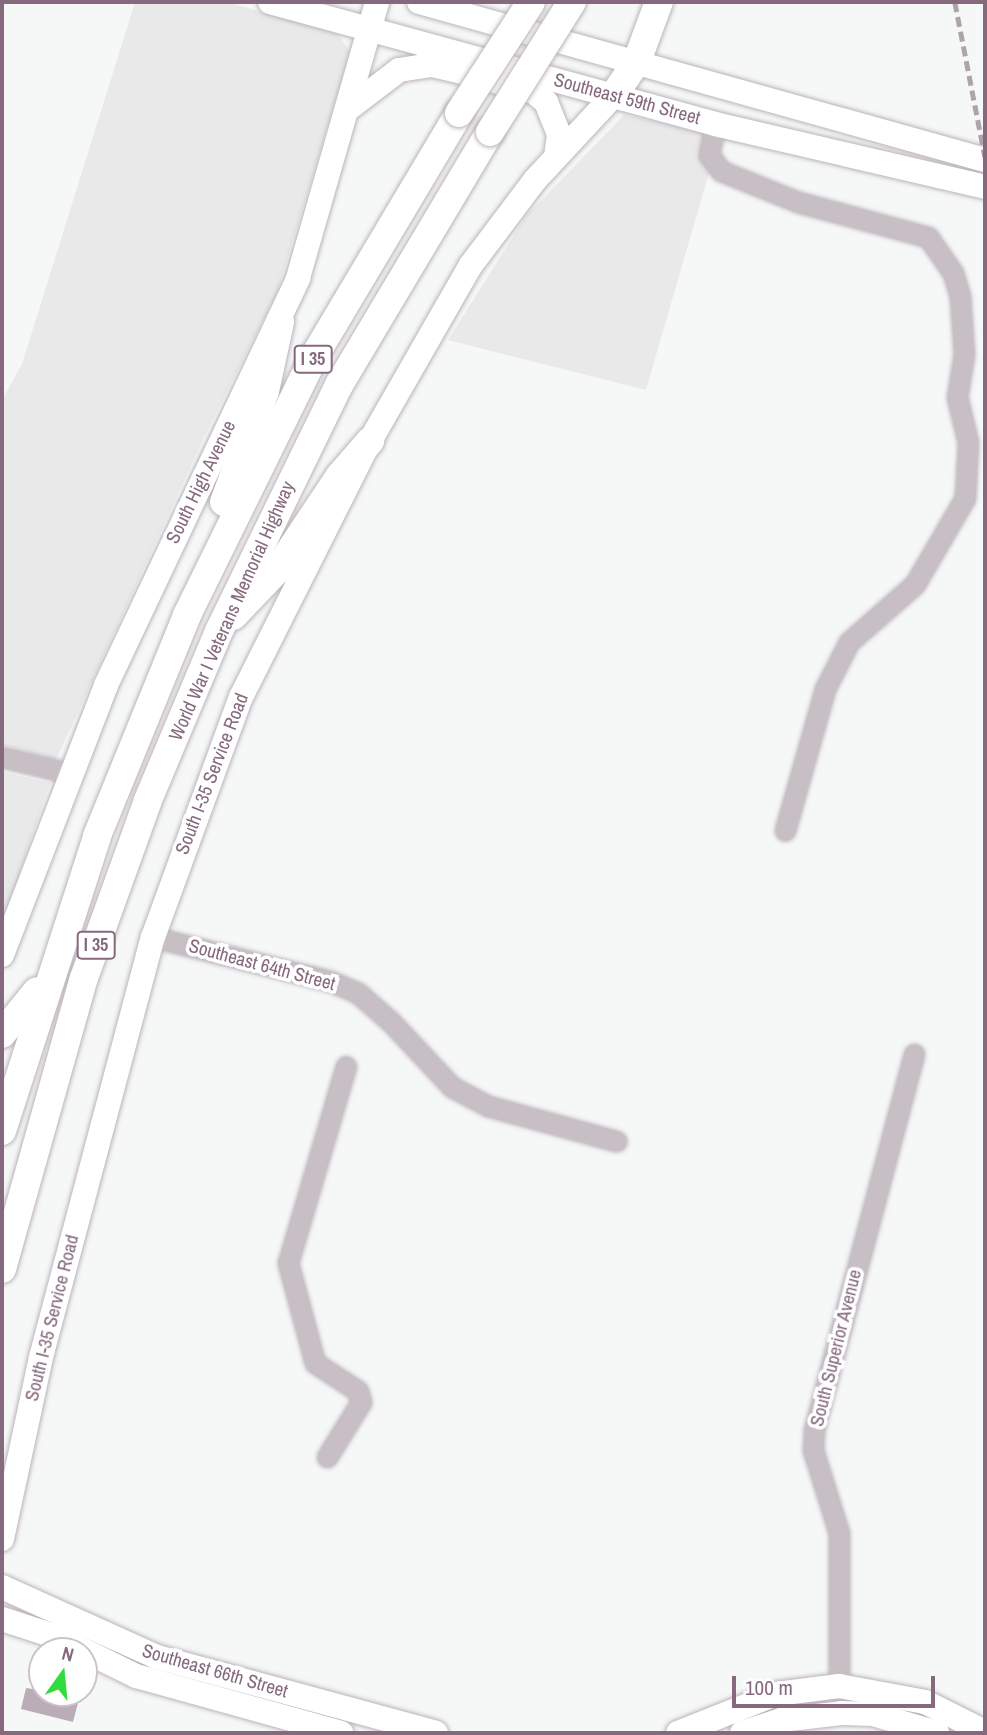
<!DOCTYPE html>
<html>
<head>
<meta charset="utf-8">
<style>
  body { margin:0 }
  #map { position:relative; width:987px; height:1735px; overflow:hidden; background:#f6f8f8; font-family:"Archivo Narrow",sans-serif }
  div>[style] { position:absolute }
  .built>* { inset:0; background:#e9e9ea }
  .building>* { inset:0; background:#baadb7 }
  .roads { filter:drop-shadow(0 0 2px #bcb3b9) drop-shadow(0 0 2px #bcb3b9) }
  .minor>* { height:19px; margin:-9.5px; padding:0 9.5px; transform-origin:9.5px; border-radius:9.5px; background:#c8bfc5 }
  .major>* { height:24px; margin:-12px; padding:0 12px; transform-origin:12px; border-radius:12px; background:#fff }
  .highway>* { height:28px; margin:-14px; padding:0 14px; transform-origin:14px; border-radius:14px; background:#fff }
  .rail>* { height:4.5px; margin-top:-2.25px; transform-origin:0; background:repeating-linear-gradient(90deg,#afa3ab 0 10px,transparent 0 15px) }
  .bridges { filter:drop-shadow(0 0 2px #bbb3b8) drop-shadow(0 0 2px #bbb3b8) }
  .highway-bridge>* { height:28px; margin:-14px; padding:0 14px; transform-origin:14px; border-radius:14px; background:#fff }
  span { translate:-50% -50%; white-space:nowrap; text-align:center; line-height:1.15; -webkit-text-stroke:7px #fff; paint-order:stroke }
  .shield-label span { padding:2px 5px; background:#fff; border:2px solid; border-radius:5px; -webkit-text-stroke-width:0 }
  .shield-label { font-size:18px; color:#86697d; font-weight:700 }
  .street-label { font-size:19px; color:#86697d }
  .frame { position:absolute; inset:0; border:4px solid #86697d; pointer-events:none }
  .north { position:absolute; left:28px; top:1637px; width:70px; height:70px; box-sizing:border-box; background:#fff; border:2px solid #cfc3cb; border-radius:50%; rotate:15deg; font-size:19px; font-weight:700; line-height:28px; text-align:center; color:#86697d }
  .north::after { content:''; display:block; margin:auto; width:24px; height:32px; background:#32dc3e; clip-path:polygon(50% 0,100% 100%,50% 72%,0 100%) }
  .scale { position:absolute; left:732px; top:1676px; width:203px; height:32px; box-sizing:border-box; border:4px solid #86697d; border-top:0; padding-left:9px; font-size:21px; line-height:24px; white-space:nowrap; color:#86697d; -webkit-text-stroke:5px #fff; paint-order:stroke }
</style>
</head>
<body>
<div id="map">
  <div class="built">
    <i style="clip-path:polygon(135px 2px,227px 2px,338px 34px,350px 52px,277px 293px,204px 437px,56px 760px,2px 745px,2px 400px,22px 364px)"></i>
    <i style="clip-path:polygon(624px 115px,720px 135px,646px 390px,448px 340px,526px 216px)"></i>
    <i style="clip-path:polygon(2px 772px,50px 783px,2px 925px)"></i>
  </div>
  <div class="building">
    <i style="clip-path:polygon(26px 1688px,60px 1693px,59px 1698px,78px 1703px,73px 1722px,21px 1709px)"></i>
  </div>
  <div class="roads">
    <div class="minor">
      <i style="left:715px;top:124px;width:32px;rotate:101deg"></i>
      <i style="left:709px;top:155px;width:20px;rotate:53deg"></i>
      <i style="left:721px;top:171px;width:83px;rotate:21.9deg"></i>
      <i style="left:798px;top:202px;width:135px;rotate:15.1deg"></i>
      <i style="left:928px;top:237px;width:44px;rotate:55.2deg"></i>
      <i style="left:953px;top:273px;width:24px;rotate:73deg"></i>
      <i style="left:960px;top:296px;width:58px;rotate:86.1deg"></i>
      <i style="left:964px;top:354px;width:44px;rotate:99.2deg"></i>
      <i style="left:957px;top:397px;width:46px;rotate:76.3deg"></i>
      <i style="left:968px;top:442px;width:56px;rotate:93.1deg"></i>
      <i style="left:965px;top:498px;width:99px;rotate:120.2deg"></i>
      <i style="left:915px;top:584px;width:88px;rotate:138.7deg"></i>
      <i style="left:849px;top:642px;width:53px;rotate:117.1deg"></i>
      <i style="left:825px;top:689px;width:147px;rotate:105.8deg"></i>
      <i style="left:2px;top:757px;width:69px;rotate:13.4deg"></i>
      <i style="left:153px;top:937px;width:182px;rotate:14deg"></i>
      <i style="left:330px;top:981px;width:30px;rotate:23deg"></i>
      <i style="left:358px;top:993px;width:44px;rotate:41.3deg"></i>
      <i style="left:391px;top:1022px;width:89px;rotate:46.8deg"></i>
      <i style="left:452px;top:1087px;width:41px;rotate:27.8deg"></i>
      <i style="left:488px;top:1106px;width:133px;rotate:15.3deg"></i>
      <i style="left:327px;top:1457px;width:65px;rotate:-58.3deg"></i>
      <i style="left:361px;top:1402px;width:11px;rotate:-105deg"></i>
      <i style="left:358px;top:1391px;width:51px;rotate:-146.9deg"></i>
      <i style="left:315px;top:1363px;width:104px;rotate:-105.1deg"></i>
      <i style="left:288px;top:1263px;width:205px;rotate:-73.6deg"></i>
      <i style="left:839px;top:1686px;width:153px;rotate:-90deg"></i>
      <i style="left:839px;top:1533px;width:87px;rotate:-107.4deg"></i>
      <i style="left:813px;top:1450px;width:20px;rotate:-87deg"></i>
      <i style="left:814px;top:1430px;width:389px;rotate:-75.1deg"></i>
    </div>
    <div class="major">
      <i style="left:270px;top:2px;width:461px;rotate:15.3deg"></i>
      <i style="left:715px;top:124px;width:277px;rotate:13.1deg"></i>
      <i style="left:419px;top:2px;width:588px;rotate:15.6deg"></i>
      <i style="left:348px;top:109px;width:64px;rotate:-37.4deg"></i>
      <i style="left:399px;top:70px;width:33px;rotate:-9deg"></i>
      <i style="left:432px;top:65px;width:23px;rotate:13deg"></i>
      <i style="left:454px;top:70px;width:83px;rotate:15.4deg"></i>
      <i style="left:534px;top:92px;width:16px;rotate:40deg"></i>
      <i style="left:546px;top:102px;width:35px;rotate:68deg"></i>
      <i style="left:559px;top:135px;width:21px;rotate:98deg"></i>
      <i style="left:2px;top:955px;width:289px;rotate:-68.9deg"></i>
      <i style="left:106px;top:685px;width:450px;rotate:-64.7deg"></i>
      <i style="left:298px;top:278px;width:287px;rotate:-74deg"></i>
      <i style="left:2px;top:1539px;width:186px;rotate:-77.9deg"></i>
      <i style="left:41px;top:1357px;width:435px;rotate:-75.1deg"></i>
      <i style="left:153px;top:937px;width:256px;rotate:-69.9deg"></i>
      <i style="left:241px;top:697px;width:287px;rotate:-63.3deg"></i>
      <i style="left:370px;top:441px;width:203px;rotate:-60.2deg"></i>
      <i style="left:471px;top:265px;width:106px;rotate:-53deg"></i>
      <i style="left:535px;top:180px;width:116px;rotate:-47.1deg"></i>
      <i style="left:2px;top:1587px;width:170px;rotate:24.3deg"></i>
      <i style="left:157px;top:1657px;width:289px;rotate:15.2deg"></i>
      <i style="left:2px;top:1619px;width:58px;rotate:18.1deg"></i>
      <i style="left:57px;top:1637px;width:88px;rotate:26.3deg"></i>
      <i style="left:136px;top:1676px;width:213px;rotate:15.5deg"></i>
      <i style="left:678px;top:1733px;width:105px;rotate:-21.7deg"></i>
      <i style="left:776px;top:1694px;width:64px;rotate:-7.2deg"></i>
      <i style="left:839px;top:1686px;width:87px;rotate:10.5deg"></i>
      <i style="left:925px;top:1702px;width:67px;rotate:26.6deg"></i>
      <i style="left:742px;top:1733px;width:41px;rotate:-18.4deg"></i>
      <i style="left:781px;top:1720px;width:61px;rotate:-6.5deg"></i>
      <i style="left:842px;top:1713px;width:31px;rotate:2deg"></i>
      <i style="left:873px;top:1714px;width:67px;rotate:16.5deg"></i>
    </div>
    <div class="highway">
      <i style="left:614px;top:95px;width:41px;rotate:-55.9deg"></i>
      <i style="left:637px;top:61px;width:63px;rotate:-69.6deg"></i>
      <i style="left:224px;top:502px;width:118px;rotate:-69.7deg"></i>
      <i style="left:265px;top:391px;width:71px;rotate:-77.7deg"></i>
      <i style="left:233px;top:616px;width:64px;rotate:-46.3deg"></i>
      <i style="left:277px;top:570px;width:112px;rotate:-56.3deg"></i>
      <i style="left:339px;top:477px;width:48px;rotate:-49.3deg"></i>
      <i style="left:2px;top:1034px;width:55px;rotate:-50.9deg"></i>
      <i style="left:2px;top:1131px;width:310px;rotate:-72.1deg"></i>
      <i style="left:97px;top:836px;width:239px;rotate:-67.8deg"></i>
      <i style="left:187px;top:615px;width:290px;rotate:-63.8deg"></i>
      <i style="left:315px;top:355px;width:282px;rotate:-59.2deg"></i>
      <i style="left:2px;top:1269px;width:302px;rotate:-74.3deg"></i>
      <i style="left:84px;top:978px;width:189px;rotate:-70.2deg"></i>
      <i style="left:148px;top:800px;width:183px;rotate:-67.2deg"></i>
      <i style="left:219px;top:631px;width:274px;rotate:-64deg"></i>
      <i style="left:339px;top:385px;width:295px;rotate:-59.2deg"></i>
    </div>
  </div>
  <div class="rail">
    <i style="left:955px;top:2px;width:158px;rotate:79deg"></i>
  </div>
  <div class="bridges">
    <div class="highway-bridge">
      <i style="left:459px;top:113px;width:132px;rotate:-57deg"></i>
      <i style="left:490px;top:132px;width:154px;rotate:-57.8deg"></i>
    </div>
  </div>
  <div class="shield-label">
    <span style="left:313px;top:359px">I 35</span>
    <span style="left:96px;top:945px">I 35</span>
  </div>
  <div class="street-label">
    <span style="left:627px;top:99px;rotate:15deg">Southeast 59th Street</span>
    <span style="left:201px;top:482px;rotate:-64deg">South High Avenue</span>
    <span style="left:232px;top:611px;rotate:-66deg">World War I Veterans Memorial Highway</span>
    <span style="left:212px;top:774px;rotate:-69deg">South I-35 Service Road</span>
    <span style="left:262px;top:965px;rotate:15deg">Southeast 64th Street</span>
    <span style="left:52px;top:1318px;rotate:-76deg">South I-35 Service Road</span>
    <span style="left:836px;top:1348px;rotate:-76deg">South Superior Avenue</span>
    <span style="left:215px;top:1671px;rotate:16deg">Southeast 66th Street</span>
  </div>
  <div class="frame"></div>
  <div class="north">N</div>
  <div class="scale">100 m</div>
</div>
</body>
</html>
